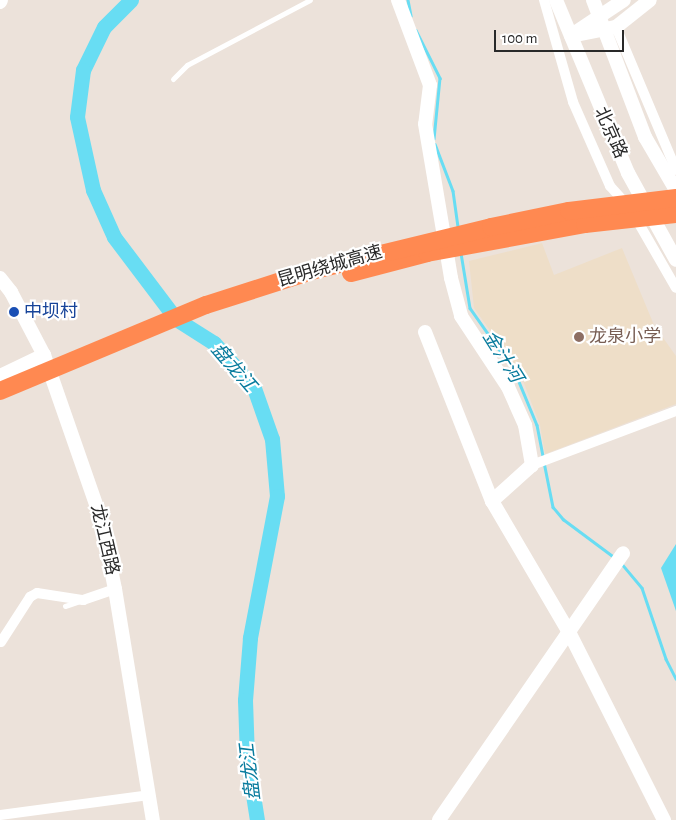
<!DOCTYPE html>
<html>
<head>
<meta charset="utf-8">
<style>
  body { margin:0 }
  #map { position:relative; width:676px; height:820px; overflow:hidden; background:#ece2da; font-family:"Alegreya Sans","Noto Sans SC",sans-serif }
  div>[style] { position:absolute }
  .education>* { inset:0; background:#eedec8 }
  .water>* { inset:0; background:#68ddf3 }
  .stream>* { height:2.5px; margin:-1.25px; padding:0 1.25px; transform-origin:1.25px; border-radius:1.25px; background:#68ddf3 }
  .river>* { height:15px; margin:-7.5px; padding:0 7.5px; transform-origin:7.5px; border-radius:7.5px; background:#68ddf3 }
  .lane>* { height:5px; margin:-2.5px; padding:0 2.5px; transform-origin:2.5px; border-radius:2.5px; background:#fff }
  .street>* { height:10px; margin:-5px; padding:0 5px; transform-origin:5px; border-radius:5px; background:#fff }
  .secondary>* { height:14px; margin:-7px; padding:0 7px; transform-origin:7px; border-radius:7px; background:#fff }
  .highway>* { height:18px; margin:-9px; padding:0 9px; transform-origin:9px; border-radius:9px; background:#ff8951 }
  .dots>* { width:14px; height:14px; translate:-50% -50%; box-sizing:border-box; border:2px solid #fff; border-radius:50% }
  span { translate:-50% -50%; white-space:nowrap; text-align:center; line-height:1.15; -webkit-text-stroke:4.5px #fff; paint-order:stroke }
  .street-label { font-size:18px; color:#292929 }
  .transit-label { font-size:18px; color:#164399 }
  .left { translate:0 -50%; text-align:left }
  .education-label { font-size:18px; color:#785e54 }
  .water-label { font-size:19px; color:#087b9d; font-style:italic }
  .scale { position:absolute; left:494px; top:30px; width:130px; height:22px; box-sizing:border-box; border:2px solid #292929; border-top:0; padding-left:6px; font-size:15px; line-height:18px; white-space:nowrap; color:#292929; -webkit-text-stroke:4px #fff; paint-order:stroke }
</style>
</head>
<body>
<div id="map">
  <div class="education">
    <i style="clip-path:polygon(542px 243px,554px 275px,622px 248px,654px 325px,676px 356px,676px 404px,545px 454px,540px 425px,520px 373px,474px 308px,469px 261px)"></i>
  </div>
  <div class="water">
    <i style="clip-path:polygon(676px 544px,676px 611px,661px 568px)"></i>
  </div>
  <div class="stream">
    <i style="left:408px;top:0;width:16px;rotate:79deg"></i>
    <i style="left:416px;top:30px;width:54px;rotate:63.4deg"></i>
    <i style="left:440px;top:78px;width:61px;rotate:95.6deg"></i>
    <i style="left:435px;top:144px;width:50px;rotate:69deg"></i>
    <i style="left:453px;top:191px;width:36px;rotate:82deg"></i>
    <i style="left:461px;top:253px;width:56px;rotate:80.7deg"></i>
    <i style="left:470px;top:308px;width:78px;rotate:54.9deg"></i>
    <i style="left:515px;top:372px;width:57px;rotate:67.5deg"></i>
    <i style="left:537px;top:425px;width:33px;rotate:79deg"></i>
    <i style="left:544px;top:462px;width:46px;rotate:78.7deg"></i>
    <i style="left:553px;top:507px;width:16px;rotate:50deg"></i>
    <i style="left:563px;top:519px;width:64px;rotate:36.7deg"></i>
    <i style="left:622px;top:564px;width:31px;rotate:50deg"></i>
    <i style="left:642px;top:588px;width:75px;rotate:71.3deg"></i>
    <i style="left:666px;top:659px;width:22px;rotate:63deg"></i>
  </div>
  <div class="river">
    <i style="left:131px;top:0;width:38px;rotate:135deg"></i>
    <i style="left:104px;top:27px;width:48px;rotate:116deg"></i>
    <i style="left:83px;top:70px;width:47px;rotate:97.3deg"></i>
    <i style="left:77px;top:117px;width:75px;rotate:77.6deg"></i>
    <i style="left:93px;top:190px;width:51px;rotate:65.9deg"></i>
    <i style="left:114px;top:237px;width:103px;rotate:52.9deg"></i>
    <i style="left:176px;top:319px;width:45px;rotate:32.3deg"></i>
    <i style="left:214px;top:343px;width:60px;rotate:48.4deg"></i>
    <i style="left:254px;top:388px;width:54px;rotate:70.6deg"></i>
    <i style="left:272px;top:439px;width:57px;rotate:85deg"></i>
    <i style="left:277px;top:496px;width:145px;rotate:100.8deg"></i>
    <i style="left:250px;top:638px;width:62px;rotate:94.6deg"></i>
    <i style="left:245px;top:700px;width:57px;rotate:88deg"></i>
    <i style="left:247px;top:757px;width:64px;rotate:81deg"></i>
  </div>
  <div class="lane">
    <i style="left:173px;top:79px;width:20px;rotate:-45deg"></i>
    <i style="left:187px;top:65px;width:139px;rotate:-27.9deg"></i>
    <i style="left:65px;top:606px;width:13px;rotate:-18deg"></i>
  </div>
  <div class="street">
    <i style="left:544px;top:0;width:106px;rotate:74.1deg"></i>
    <i style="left:573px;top:102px;width:92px;rotate:66.2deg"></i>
    <i style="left:610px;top:186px;width:30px;rotate:48deg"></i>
    <i style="left:630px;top:208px;width:92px;rotate:60.1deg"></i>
    <i style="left:616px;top:27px;width:155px;rotate:67.2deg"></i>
    <i style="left:532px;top:465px;width:154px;rotate:-20.6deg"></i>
    <i style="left:1px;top:642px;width:54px;rotate:-57.2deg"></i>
    <i style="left:30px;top:597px;width:8px;rotate:-30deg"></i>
    <i style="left:37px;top:593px;width:47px;rotate:8.7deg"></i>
    <i style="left:83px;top:600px;width:34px;rotate:-19deg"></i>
    <i style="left:0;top:815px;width:150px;rotate:-7.6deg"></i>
  </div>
  <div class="secondary">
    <i style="left:398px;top:0;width:91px;rotate:69.4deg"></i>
    <i style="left:430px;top:85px;width:39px;rotate:97deg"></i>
    <i style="left:425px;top:124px;width:156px;rotate:80.4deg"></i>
    <i style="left:451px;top:278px;width:39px;rotate:75deg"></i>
    <i style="left:461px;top:316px;width:85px;rotate:56.5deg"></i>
    <i style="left:508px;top:387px;width:42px;rotate:65.9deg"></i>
    <i style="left:525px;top:425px;width:41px;rotate:80.1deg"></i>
    <i style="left:532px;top:465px;width:54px;rotate:138deg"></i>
    <i style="left:556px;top:0;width:187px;rotate:67.4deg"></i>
    <i style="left:628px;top:173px;width:99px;rotate:61.1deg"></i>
    <i style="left:593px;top:0;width:147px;rotate:69.2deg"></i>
    <i style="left:645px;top:137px;width:61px;rotate:59.7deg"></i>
    <i style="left:0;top:2px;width:2px;rotate:-63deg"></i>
    <i style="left:573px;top:34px;width:61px;rotate:-33.7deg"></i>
    <i style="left:571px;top:36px;width:46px;rotate:-11.3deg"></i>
    <i style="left:616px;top:27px;width:43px;rotate:-38.5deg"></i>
    <i style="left:0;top:278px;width:18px;rotate:52deg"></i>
    <i style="left:11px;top:292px;width:71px;rotate:62.4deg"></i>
    <i style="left:44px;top:355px;width:170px;rotate:70.8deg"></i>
    <i style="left:100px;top:516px;width:75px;rotate:78.4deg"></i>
    <i style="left:115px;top:589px;width:234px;rotate:80.7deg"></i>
    <i style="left:425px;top:332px;width:182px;rotate:68.4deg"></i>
    <i style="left:492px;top:501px;width:152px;rotate:59.6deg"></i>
    <i style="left:569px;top:632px;width:211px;rotate:63.2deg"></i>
    <i style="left:0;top:376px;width:49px;rotate:-25.5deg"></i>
    <i style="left:439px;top:820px;width:324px;rotate:-55.4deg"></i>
  </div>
  <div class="highway">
    <i style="left:351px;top:273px;width:79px;rotate:-14.7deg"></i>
    <i style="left:427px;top:253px;width:161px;rotate:-10.4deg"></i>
    <i style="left:585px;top:224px;width:92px;rotate:-6.3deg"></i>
    <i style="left:0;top:391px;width:223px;rotate:-22.7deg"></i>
    <i style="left:206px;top:305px;width:114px;rotate:-17.8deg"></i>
    <i style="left:315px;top:270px;width:181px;rotate:-13.7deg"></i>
    <i style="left:491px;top:227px;width:80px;rotate:-11.6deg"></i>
    <i style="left:569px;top:211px;width:108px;rotate:-6.9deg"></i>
  </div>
  <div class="dots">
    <i style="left:14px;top:312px;background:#1a4fb4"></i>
    <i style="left:579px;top:337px;background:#8d6e63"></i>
  </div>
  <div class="street-label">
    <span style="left:610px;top:133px;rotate:66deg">北京路</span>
    <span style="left:330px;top:267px;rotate:-16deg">昆明绕城高速</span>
    <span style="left:104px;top:540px;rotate:77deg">龙江西路</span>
  </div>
  <div class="transit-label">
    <span class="left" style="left:24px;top:312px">中坝村</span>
  </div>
  <div class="education-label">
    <span class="left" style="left:589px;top:337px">龙泉小学</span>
  </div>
  <div class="water-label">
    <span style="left:502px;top:357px;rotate:58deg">金汁河</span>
    <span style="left:233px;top:368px;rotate:49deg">盘龙江</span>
    <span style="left:251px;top:772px;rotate:-97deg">盘龙江</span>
  </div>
  <div class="scale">100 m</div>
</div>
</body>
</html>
